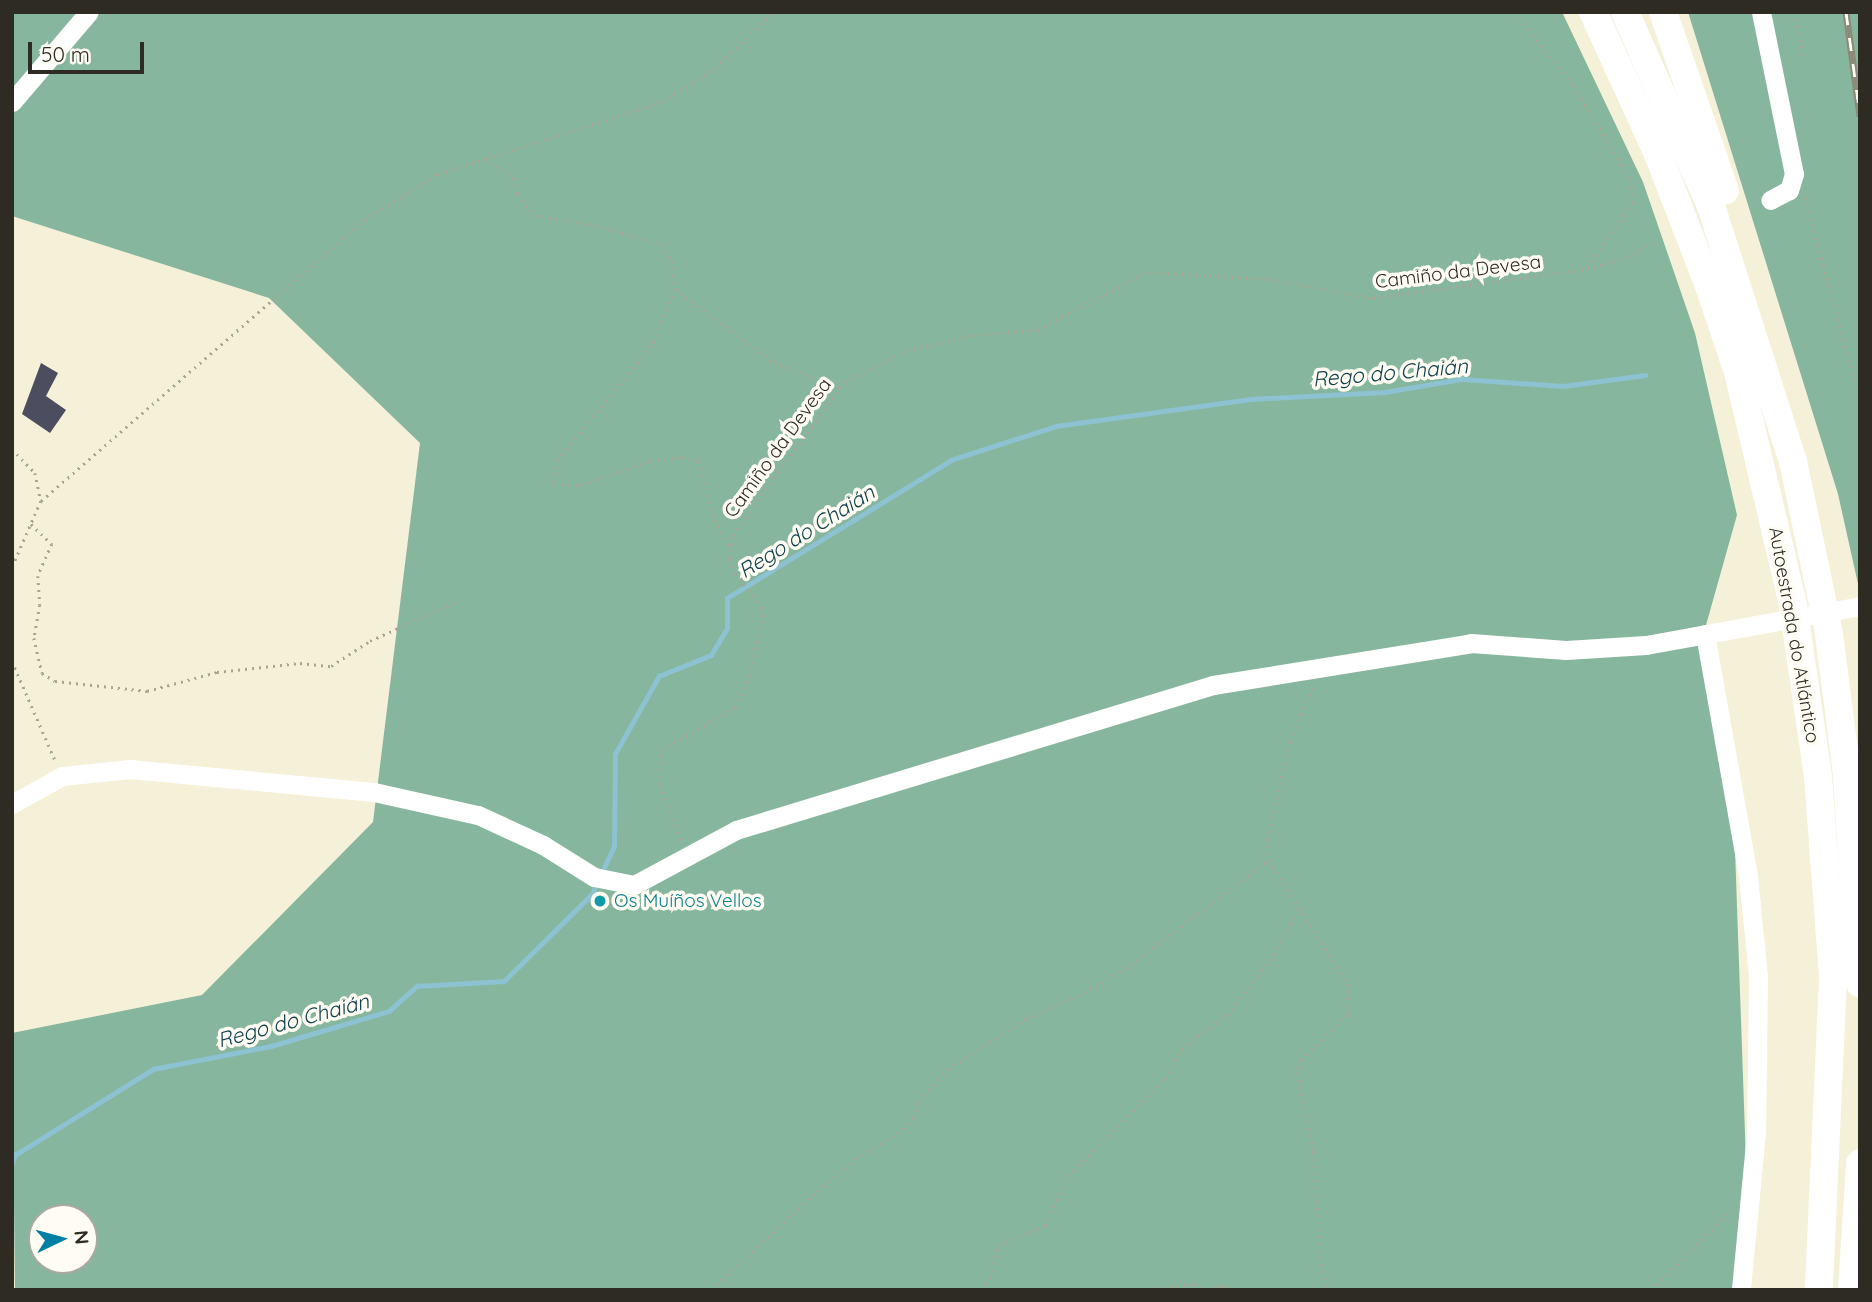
<!DOCTYPE html>
<html>
<head>
<meta charset="utf-8">
<style>
  body { margin:0 }
  #map { position:relative; width:1872px; height:1302px; overflow:hidden; background:#f5f0d8; font-family:Quicksand,sans-serif }
  div>[style] { position:absolute }
  .forest>* { inset:0; background:#87b69e }
  .stream>* { height:4.5px; margin:-2.25px; padding:0 2.25px; transform-origin:2.25px; border-radius:2.25px; background:#8cc2d2 }
  .building>* { inset:0; background:#4d4d60 }
  .path>* { height:2.5px; margin-top:-1.25px; transform-origin:0; background:repeating-linear-gradient(90deg,#a9a593 0 2px,transparent 0 7px) }
  .minor>* { height:19px; margin:-9.5px; padding:0 9.5px; transform-origin:9.5px; border-radius:9.5px; background:#fff }
  .highway>* { height:28px; margin:-14px; padding:0 14px; transform-origin:14px; border-radius:14px; background:#fff }
  .rail>* { height:7px; margin-top:-3.5px; transform-origin:0; background:repeating-linear-gradient(90deg,#fffdf3 0 13px,#8c8979 0 26px); box-sizing:border-box; border-block:2px solid #8c8979 }
  .dots>* { width:19px; height:19px; translate:-50% -50%; box-sizing:border-box; border:4px solid #fffdf3; border-radius:50% }
  span { translate:-50% -50%; white-space:nowrap; text-align:center; line-height:1.15; -webkit-text-stroke:7px #fffdf3; paint-order:stroke }
  .street-label { font-size:19px; color:#2d2b22 }
  .culture-label { font-size:19px; color:#0d838f }
  .left { translate:0 -50%; text-align:left }
  .water-label { font-size:21px; color:#11414e; font-style:italic }
  .frame { position:absolute; inset:0; border:14px solid #2d2b22; pointer-events:none }
  .north { position:absolute; left:28px; top:1204px; width:70px; height:70px; box-sizing:border-box; background:#fffdf3; border:2px solid #aba99f; border-radius:50%; rotate:85deg; font-size:19px; font-weight:700; line-height:28px; text-align:center; color:#2d2b22 }
  .north::after { content:''; display:block; margin:auto; width:24px; height:32px; background:#007fa4; clip-path:polygon(50% 0,100% 100%,50% 72%,0 100%) }
  .scale { position:absolute; left:28px; top:42px; width:116px; height:32px; box-sizing:border-box; border:4px solid #2d2b22; border-top:0; padding-left:9px; font-size:21px; line-height:24px; white-space:nowrap; color:#2d2b22; -webkit-text-stroke:5px #fffdf3; paint-order:stroke }
</style>
</head>
<body>
<div id="map">
  <div class="forest">
    <i style="clip-path:polygon(evenodd,12px 12px,1562px 12px,1643px 182px,1695px 333px,1737px 515px,1699px 650px,1735px 849px,1747px 1191px,1737px 1290px,15px 1290px,12px 1033px,202px 995px,373px 822px,420px 443px,269px 298px,12px 216px,12px 12px,42px 1218px,84px 1218px,84px 1260px,42px 1260px,42px 1218px)"></i>
    <i style="clip-path:polygon(1688px 12px,1860px 12px,1860px 593px,1838px 494px)"></i>
  </div>
  <div class="stream">
    <i style="left:602px;top:872px;width:29px;rotate:-65deg"></i>
    <i style="left:614px;top:846px;width:92px;rotate:-89.4deg"></i>
    <i style="left:615px;top:754px;width:90px;rotate:-60.6deg"></i>
    <i style="left:659px;top:676px;width:56px;rotate:-22deg"></i>
    <i style="left:711px;top:655px;width:31px;rotate:-59deg"></i>
    <i style="left:727px;top:628px;width:30px;rotate:-90deg"></i>
    <i style="left:727px;top:598px;width:263px;rotate:-31.6deg"></i>
    <i style="left:951px;top:460px;width:110px;rotate:-17.9deg"></i>
    <i style="left:1056px;top:426px;width:196px;rotate:-7.9deg"></i>
    <i style="left:1250px;top:399px;width:135px;rotate:-3deg"></i>
    <i style="left:1385px;top:392px;width:78px;rotate:-9.6deg"></i>
    <i style="left:1462px;top:379px;width:101px;rotate:4deg"></i>
    <i style="left:1563px;top:386px;width:83px;rotate:-7.6deg"></i>
    <i style="left:12px;top:1163px;width:9px;rotate:-69deg"></i>
    <i style="left:15px;top:1155px;width:163px;rotate:-31.9deg"></i>
    <i style="left:153px;top:1069px;width:120px;rotate:-11deg"></i>
    <i style="left:271px;top:1046px;width:123px;rotate:-16.5deg"></i>
    <i style="left:389px;top:1011px;width:38px;rotate:-42deg"></i>
    <i style="left:417px;top:986px;width:87px;rotate:-3.3deg"></i>
    <i style="left:504px;top:981px;width:124px;rotate:-44.7deg"></i>
    <i style="left:592px;top:894px;width:12px;rotate:-66deg"></i>
  </div>
  <div class="building">
    <i style="clip-path:polygon(41px 363px,58px 373px,46px 396px,66px 410px,50px 433px,22px 414px)"></i>
  </div>
  <div class="path">
    <i style="left:1515px;top:12px;width:95px;rotate:51.4deg"></i>
    <i style="left:1574px;top:86px;width:110px;rotate:58.8deg"></i>
    <i style="left:1631px;top:180px;width:23px;rotate:85deg"></i>
    <i style="left:1633px;top:203px;width:80px;rotate:124.9deg"></i>
    <i style="left:1795px;top:12px;width:48px;rotate:79.2deg"></i>
    <i style="left:483px;top:159px;width:37px;rotate:31deg"></i>
    <i style="left:515px;top:178px;width:16px;rotate:79deg"></i>
    <i style="left:518px;top:194px;width:27px;rotate:51deg"></i>
    <i style="left:535px;top:215px;width:60px;rotate:9.6deg"></i>
    <i style="left:594px;top:225px;width:71px;rotate:15.6deg"></i>
    <i style="left:662px;top:244px;width:20px;rotate:60deg"></i>
    <i style="left:672px;top:261px;width:28px;rotate:84deg"></i>
    <i style="left:675px;top:289px;width:122px;rotate:36.7deg"></i>
    <i style="left:773px;top:362px;width:71px;rotate:21.5deg"></i>
    <i style="left:1805px;top:197px;width:210px;rotate:74.8deg"></i>
    <i style="left:675px;top:289px;width:61px;rotate:112deg"></i>
    <i style="left:652px;top:346px;width:147px;rotate:129.8deg"></i>
    <i style="left:558px;top:459px;width:25px;rotate:99deg"></i>
    <i style="left:554px;top:484px;width:26px;rotate:2deg"></i>
    <i style="left:580px;top:485px;width:74px;rotate:-18.9deg"></i>
    <i style="left:650px;top:461px;width:32px;rotate:-7deg"></i>
    <i style="left:682px;top:457px;width:17px;rotate:13deg"></i>
    <i style="left:699px;top:461px;width:60px;rotate:74.6deg"></i>
    <i style="left:715px;top:519px;width:33px;rotate:63deg"></i>
    <i style="left:12px;top:449px;width:33px;rotate:46deg"></i>
    <i style="left:35px;top:473px;width:29px;rotate:78deg"></i>
    <i style="left:41px;top:501px;width:73px;rotate:113.4deg"></i>
    <i style="left:41px;top:501px;width:428px;rotate:-41deg"></i>
    <i style="left:364px;top:220px;width:87px;rotate:-31.9deg"></i>
    <i style="left:438px;top:174px;width:235px;rotate:-17.8deg"></i>
    <i style="left:662px;top:102px;width:63px;rotate:-32.7deg"></i>
    <i style="left:715px;top:68px;width:81px;rotate:-44deg"></i>
    <i style="left:31px;top:524px;width:29px;rotate:44deg"></i>
    <i style="left:52px;top:544px;width:35px;rotate:114deg"></i>
    <i style="left:38px;top:576px;width:29px;rotate:86deg"></i>
    <i style="left:40px;top:605px;width:34px;rotate:100deg"></i>
    <i style="left:34px;top:638px;width:36px;rotate:77deg"></i>
    <i style="left:42px;top:673px;width:15px;rotate:32deg"></i>
    <i style="left:55px;top:681px;width:93px;rotate:6.2deg"></i>
    <i style="left:147px;top:691px;width:73px;rotate:-15.2deg"></i>
    <i style="left:217px;top:672px;width:83px;rotate:-6.2deg"></i>
    <i style="left:300px;top:663px;width:31px;rotate:6deg"></i>
    <i style="left:331px;top:666px;width:46px;rotate:-32.7deg"></i>
    <i style="left:370px;top:641px;width:99px;rotate:-24.5deg"></i>
    <i style="left:12px;top:661px;width:108px;rotate:66.5deg"></i>
    <i style="left:1313px;top:688px;width:59px;rotate:113.1deg"></i>
    <i style="left:1290px;top:742px;width:99px;rotate:102.8deg"></i>
    <i style="left:1268px;top:839px;width:21px;rotate:87deg"></i>
    <i style="left:1269px;top:860px;width:147px;rotate:57.5deg"></i>
    <i style="left:1348px;top:984px;width:31px;rotate:90deg"></i>
    <i style="left:1348px;top:1015px;width:64px;rotate:135.6deg"></i>
    <i style="left:1302px;top:1060px;width:14px;rotate:107deg"></i>
    <i style="left:1298px;top:1073px;width:81px;rotate:78.6deg"></i>
    <i style="left:1314px;top:1152px;width:119px;rotate:86.2deg"></i>
    <i style="left:1322px;top:1271px;width:20px;rotate:72deg"></i>
    <i style="left:680px;top:840px;width:59px;rotate:-110deg"></i>
    <i style="left:660px;top:785px;width:35px;rotate:-88deg"></i>
    <i style="left:661px;top:750px;width:85px;rotate:-29.6deg"></i>
    <i style="left:735px;top:708px;width:34px;rotate:-66deg"></i>
    <i style="left:749px;top:677px;width:62px;rotate:-76.9deg"></i>
    <i style="left:763px;top:617px;width:9px;rotate:-96deg"></i>
    <i style="left:762px;top:608px;width:43px;rotate:-128.5deg"></i>
    <i style="left:735px;top:574px;width:16px;rotate:-112deg"></i>
    <i style="left:729px;top:559px;width:24px;rotate:-81deg"></i>
    <i style="left:733px;top:535px;width:189px;rotate:-54deg"></i>
    <i style="left:844px;top:382px;width:69px;rotate:-26.6deg"></i>
    <i style="left:906px;top:351px;width:69px;rotate:-13.4deg"></i>
    <i style="left:973px;top:335px;width:64px;rotate:-4.5deg"></i>
    <i style="left:1037px;top:330px;width:124px;rotate:-27.8deg"></i>
    <i style="left:1147px;top:272px;width:122px;rotate:3.3deg"></i>
    <i style="left:1269px;top:279px;width:106px;rotate:10.4deg"></i>
    <i style="left:1373px;top:298px;width:216px;rotate:-7.7deg"></i>
    <i style="left:1587px;top:269px;width:43px;rotate:-16.3deg"></i>
    <i style="left:1628px;top:257px;width:34px;rotate:-30deg"></i>
    <i style="left:487px;top:1290px;width:5px"></i>
    <i style="left:711px;top:1290px;width:145px;rotate:-43deg"></i>
    <i style="left:817px;top:1191px;width:50px;rotate:-39.4deg"></i>
    <i style="left:856px;top:1159px;width:49px;rotate:-30.8deg"></i>
    <i style="left:898px;top:1134px;width:22px;rotate:-47deg"></i>
    <i style="left:913px;top:1118px;width:18px;rotate:-71deg"></i>
    <i style="left:919px;top:1101px;width:43px;rotate:-47.8deg"></i>
    <i style="left:948px;top:1069px;width:93px;rotate:-32.7deg"></i>
    <i style="left:1026px;top:1019px;width:76px;rotate:-24.9deg"></i>
    <i style="left:1095px;top:987px;width:41px;rotate:-32.2deg"></i>
    <i style="left:1130px;top:965px;width:174px;rotate:-37.1deg"></i>
    <i style="left:981px;top:1290px;width:15px;rotate:-53deg"></i>
    <i style="left:990px;top:1278px;width:34px;rotate:-75deg"></i>
    <i style="left:999px;top:1245px;width:50px;rotate:-22.4deg"></i>
    <i style="left:1045px;top:1226px;width:55px;rotate:-65.3deg"></i>
    <i style="left:1068px;top:1176px;width:137px;rotate:-45deg"></i>
    <i style="left:1165px;top:1079px;width:34px;rotate:-62deg"></i>
    <i style="left:1181px;top:1049px;width:57px;rotate:-36.5deg"></i>
    <i style="left:1227px;top:1015px;width:69px;rotate:-51.5deg"></i>
    <i style="left:1270px;top:961px;width:61px;rotate:-60.5deg"></i>
    <i style="left:1141px;top:1290px;width:53px;rotate:-6.5deg"></i>
    <i style="left:1194px;top:1284px;width:13px;rotate:29deg"></i>
    <i style="left:1205px;top:1290px;width:19px;rotate:-16deg"></i>
    <i style="left:1223px;top:1285px;width:12px;rotate:24deg"></i>
    <i style="left:1652px;top:1290px;width:112px;rotate:-45.4deg"></i>
  </div>
  <div class="minor">
    <i style="left:1761px;top:12px;width:165px;rotate:78.5deg"></i>
    <i style="left:1794px;top:174px;width:17px;rotate:107deg"></i>
    <i style="left:1789px;top:190px;width:21px;rotate:152deg"></i>
    <i style="left:12px;top:102px;width:118px;rotate:-49.5deg"></i>
    <i style="left:1705px;top:634px;width:246px;rotate:79.9deg"></i>
    <i style="left:1748px;top:876px;width:100px;rotate:84.3deg"></i>
    <i style="left:1758px;top:976px;width:157px;rotate:90.7deg"></i>
    <i style="left:1756px;top:1133px;width:158px;rotate:95.5deg"></i>
    <i style="left:12px;top:804px;width:57px;rotate:-29.2deg"></i>
    <i style="left:62px;top:776px;width:68px;rotate:-5.9deg"></i>
    <i style="left:130px;top:769px;width:245px;rotate:5.4deg"></i>
    <i style="left:374px;top:792px;width:107px;rotate:12.5deg"></i>
    <i style="left:478px;top:815px;width:72px;rotate:24.8deg"></i>
    <i style="left:543px;top:845px;width:60px;rotate:32.1deg"></i>
    <i style="left:594px;top:877px;width:41px;rotate:11.3deg"></i>
    <i style="left:634px;top:885px;width:116px;rotate:-28.3deg"></i>
    <i style="left:736px;top:830px;width:499px;rotate:-16.9deg"></i>
    <i style="left:1213px;top:685px;width:261px;rotate:-9.2deg"></i>
    <i style="left:1471px;top:643px;width:95px;rotate:4.2deg"></i>
    <i style="left:1566px;top:650px;width:80px;rotate:-3.6deg"></i>
    <i style="left:1646px;top:645px;width:218px;rotate:-10.3deg"></i>
  </div>
  <div class="highway">
    <i style="left:1593px;top:12px;width:156px;rotate:65.4deg"></i>
    <i style="left:1658px;top:154px;width:142px;rotate:68.9deg"></i>
    <i style="left:1709px;top:286px;width:91px;rotate:71.4deg"></i>
    <i style="left:1738px;top:372px;width:239px;rotate:76.7deg"></i>
    <i style="left:1793px;top:605px;width:174px;rotate:81.7deg"></i>
    <i style="left:1818px;top:777px;width:202px;rotate:85.7deg"></i>
    <i style="left:1833px;top:978px;width:312px;rotate:92.6deg"></i>
    <i style="left:1625px;top:12px;width:212px;rotate:66.1deg"></i>
    <i style="left:1711px;top:206px;width:268px;rotate:72.2deg"></i>
    <i style="left:1793px;top:461px;width:177px;rotate:78.2deg"></i>
    <i style="left:1829px;top:634px;width:142px;rotate:82.7deg"></i>
    <i style="left:1847px;top:775px;width:209px;rotate:86.4deg"></i>
    <i style="left:1663px;top:12px;width:189px;rotate:70.9deg"></i>
    <i style="left:1852px;top:1290px;width:127px;rotate:-86.4deg"></i>
  </div>
  <div class="rail">
    <i style="left:1846px;top:12px;width:105px;rotate:82.3deg"></i>
  </div>
  <div class="dots">
    <i style="left:600px;top:901px;background:#0f9aa8"></i>
  </div>
  <div class="street-label">
    <span style="left:1458px;top:272px;rotate:-7deg">Camiño da Devesa</span>
    <span style="left:778px;top:448px;rotate:-54deg">Camiño da Devesa</span>
    <span style="left:1794px;top:635px;rotate:80deg">Autoestrada do Atlántico</span>
  </div>
  <div class="culture-label">
    <span class="left" style="left:614px;top:901px">Os Muíños Vellos</span>
  </div>
  <div class="water-label">
    <span style="left:1390px;top:372px;rotate:-5deg">Rego do Chaián</span>
    <span style="left:806px;top:531px;rotate:-32deg">Rego do Chaián</span>
    <span style="left:293px;top:1020px;rotate:-15deg">Rego do Chaián</span>
  </div>
  <div class="frame"></div>
  <div class="north">N</div>
  <div class="scale">50 m</div>
</div>
</body>
</html>
